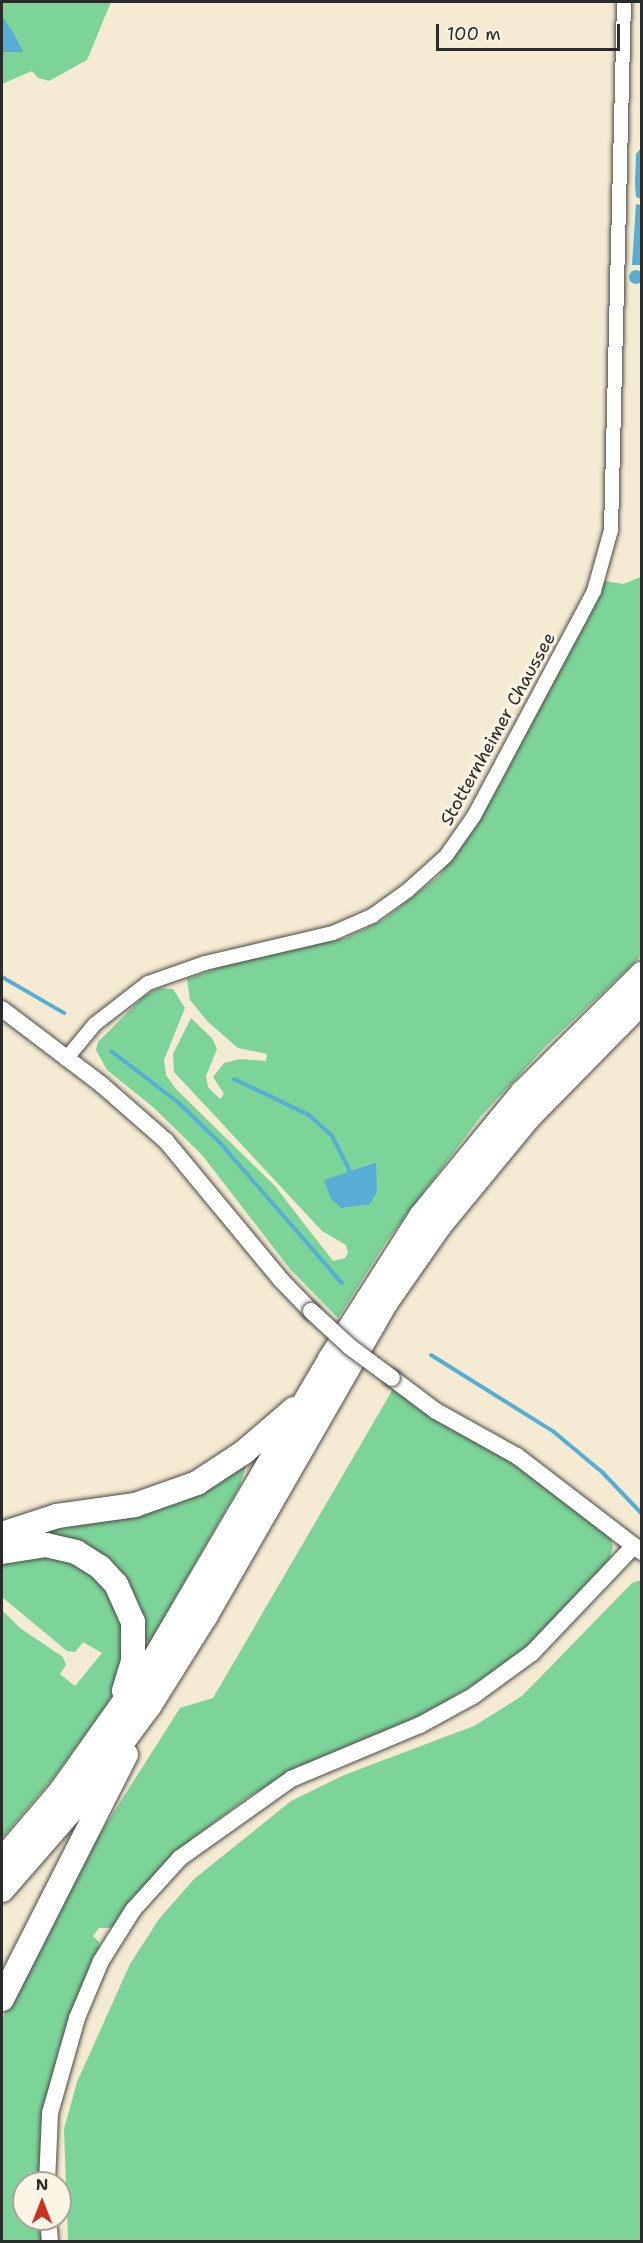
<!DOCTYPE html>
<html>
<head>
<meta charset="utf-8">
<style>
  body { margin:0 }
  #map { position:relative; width:643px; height:2243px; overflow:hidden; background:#f5ebd2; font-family:"Shantell Sans",sans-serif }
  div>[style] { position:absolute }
  .green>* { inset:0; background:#7dd499 }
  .water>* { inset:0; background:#57add3 }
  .round { border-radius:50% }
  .stream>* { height:4px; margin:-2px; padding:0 2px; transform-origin:2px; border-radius:2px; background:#57add3 }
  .roads { filter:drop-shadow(0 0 2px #494844) drop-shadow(0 0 2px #494844) }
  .minor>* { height:14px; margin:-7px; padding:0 7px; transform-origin:7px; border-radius:7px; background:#fff }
  .tertiary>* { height:16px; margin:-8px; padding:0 8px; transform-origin:8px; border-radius:8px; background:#fff }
  .motorway>* { height:24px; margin:-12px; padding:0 12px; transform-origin:12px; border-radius:12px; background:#fff }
  .bridges { filter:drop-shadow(0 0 2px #494844) drop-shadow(0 0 2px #494844) }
  .tertiary-bridge>* { height:16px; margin:-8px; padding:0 8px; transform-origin:8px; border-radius:8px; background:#fff }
  span { translate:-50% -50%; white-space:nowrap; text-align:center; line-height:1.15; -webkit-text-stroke:6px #fcf5e5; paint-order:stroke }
  .street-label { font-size:18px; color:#2b2b2b }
  .frame { position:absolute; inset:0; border:3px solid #2b2b2b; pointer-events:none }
  .north { position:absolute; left:12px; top:2171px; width:60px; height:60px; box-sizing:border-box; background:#fcf5e5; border:2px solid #a8a49b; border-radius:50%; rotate:0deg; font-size:16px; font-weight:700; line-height:24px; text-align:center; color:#2b2b2b }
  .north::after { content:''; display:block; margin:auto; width:21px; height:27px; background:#c8321e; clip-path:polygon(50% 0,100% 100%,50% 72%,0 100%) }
  .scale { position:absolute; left:436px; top:24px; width:184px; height:27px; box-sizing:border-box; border:3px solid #2b2b2b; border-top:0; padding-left:8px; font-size:18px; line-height:21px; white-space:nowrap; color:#2b2b2b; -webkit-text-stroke:4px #fcf5e5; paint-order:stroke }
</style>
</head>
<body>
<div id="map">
  <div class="green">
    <i style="clip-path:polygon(2px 2px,111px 2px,87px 60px,49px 81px,38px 78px,32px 71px,2px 84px,2px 52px,22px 52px,2px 16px)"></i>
    <i style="clip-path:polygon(evenodd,641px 571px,641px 956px,546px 1046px,481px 1116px,386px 1242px,338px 1318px,290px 1269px,202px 1155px,153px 1107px,107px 1070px,96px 1050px,98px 1042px,144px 996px,159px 988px,173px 989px,185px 1008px,164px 1060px,166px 1075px,176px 1089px,275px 1186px,333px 1261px,345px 1258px,348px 1253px,346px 1245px,322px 1231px,174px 1072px,173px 1054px,191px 1018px,212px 1038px,217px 1049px,206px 1076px,208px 1087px,220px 1099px,224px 1094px,213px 1077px,224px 1063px,240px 1059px,266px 1061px,267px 1054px,238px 1048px,207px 1021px,190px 1000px,187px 979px,238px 961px,346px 938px,383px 920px,439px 876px,501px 782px,605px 581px,623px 584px,641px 577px,641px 571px,375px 1162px,377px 1192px,370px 1204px,325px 1180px,375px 1162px)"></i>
    <i style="clip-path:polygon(393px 1389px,491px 1446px,610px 1535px,613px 1547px,609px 1561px,562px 1616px,508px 1664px,412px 1722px,290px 1773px,248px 1797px,189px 1841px,113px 1928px,99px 1928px,93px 1936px,99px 1942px,100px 1951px,59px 2047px,48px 2096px,40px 2183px,24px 2183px,24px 2219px,42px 2219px,44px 2241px,2px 2241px,2px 2020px,21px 1970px,51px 1911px,180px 1708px,213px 1698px)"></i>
    <i style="clip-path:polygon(246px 1466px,240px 1485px,150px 1642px,143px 1638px,141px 1615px,131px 1588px,117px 1569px,83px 1545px,39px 1533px,177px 1504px)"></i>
    <i style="clip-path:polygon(44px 1549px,97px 1571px,126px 1625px,117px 1690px,55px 1776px,2px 1838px,2px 1610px,20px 1628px,63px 1657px,66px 1665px,60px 1674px,75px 1686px,102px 1653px,83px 1642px,75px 1652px,67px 1651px,2px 1597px,2px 1558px)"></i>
    <i style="clip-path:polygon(641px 1580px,641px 2241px,68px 2241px,64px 2129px,77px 2082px,130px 1964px,159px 1919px,194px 1879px,291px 1801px,344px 1775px,474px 1726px,522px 1696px,632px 1583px)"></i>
  </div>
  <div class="water">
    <i style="clip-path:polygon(2px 16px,13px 32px,23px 52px,2px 52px)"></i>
    <i style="clip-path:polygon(641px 148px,642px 199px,641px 199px,636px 197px,635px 183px,636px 154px)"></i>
    <i style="clip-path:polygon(636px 204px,641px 205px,641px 265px,632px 265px)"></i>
    <i class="round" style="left:629px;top:270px;width:14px;height:14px"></i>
    <i style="clip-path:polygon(376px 1162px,377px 1192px,370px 1204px,341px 1208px,331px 1199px,324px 1180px)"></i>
  </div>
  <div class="stream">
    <i style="left:2px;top:977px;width:72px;rotate:30.1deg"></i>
    <i style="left:111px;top:1051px;width:86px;rotate:37.4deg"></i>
    <i style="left:179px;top:1103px;width:59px;rotate:44.3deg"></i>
    <i style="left:221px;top:1144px;width:184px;rotate:49deg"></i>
    <i style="left:234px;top:1079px;width:83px;rotate:25.6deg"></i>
    <i style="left:309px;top:1115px;width:31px;rotate:42deg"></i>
    <i style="left:332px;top:1136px;width:39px;rotate:63deg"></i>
    <i style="left:431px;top:1355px;width:145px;rotate:32deg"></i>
    <i style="left:554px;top:1432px;width:64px;rotate:39.9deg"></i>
    <i style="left:603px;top:1473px;width:57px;rotate:46.4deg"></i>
  </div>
  <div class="roads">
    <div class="minor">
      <i style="left:66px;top:1059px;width:45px;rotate:-50.4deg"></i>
      <i style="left:95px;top:1024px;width:67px;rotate:-37.7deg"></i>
      <i style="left:148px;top:983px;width:60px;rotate:-19.3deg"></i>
      <i style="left:205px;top:963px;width:131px;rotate:-13.2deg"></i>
      <i style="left:333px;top:933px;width:43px;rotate:-23.6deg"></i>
      <i style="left:372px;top:916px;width:43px;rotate:-35.5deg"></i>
      <i style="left:407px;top:891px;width:52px;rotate:-41.9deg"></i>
      <i style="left:446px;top:856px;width:49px;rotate:-55deg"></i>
      <i style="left:474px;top:816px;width:212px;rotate:-61.9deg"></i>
      <i style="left:574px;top:629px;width:43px;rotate:-62.2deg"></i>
      <i style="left:594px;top:591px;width:63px;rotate:-74.4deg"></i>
      <i style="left:611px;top:530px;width:528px;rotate:-88.59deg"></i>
    </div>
    <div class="tertiary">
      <i style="left:2px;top:1009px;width:126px;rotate:37.2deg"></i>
      <i style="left:102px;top:1085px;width:85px;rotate:41.2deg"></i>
      <i style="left:166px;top:1141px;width:179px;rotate:50.4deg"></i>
      <i style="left:280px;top:1279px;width:45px;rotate:45.9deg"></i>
      <i style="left:392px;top:1378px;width:55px;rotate:36.9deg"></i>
      <i style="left:436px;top:1411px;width:93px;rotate:29.1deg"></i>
      <i style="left:517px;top:1456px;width:158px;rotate:37.5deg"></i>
      <i style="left:47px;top:2183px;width:70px;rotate:-87.5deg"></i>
      <i style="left:50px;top:2113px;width:99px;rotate:-74.1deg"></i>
      <i style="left:77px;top:2018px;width:62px;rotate:-67.2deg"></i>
      <i style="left:101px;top:1961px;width:60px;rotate:-57.9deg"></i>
      <i style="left:133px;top:1910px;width:70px;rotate:-47.9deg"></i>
      <i style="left:180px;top:1858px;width:136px;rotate:-35.4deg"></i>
      <i style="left:291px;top:1779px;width:140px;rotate:-22.7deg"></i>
      <i style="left:420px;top:1725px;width:60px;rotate:-28.7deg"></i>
      <i style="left:473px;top:1696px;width:73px;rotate:-36.1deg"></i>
      <i style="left:532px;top:1653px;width:148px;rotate:-46.4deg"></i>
      <i style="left:48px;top:2219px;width:23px;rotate:85deg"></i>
    </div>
    <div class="motorway">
      <i style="left:2px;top:1534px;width:58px;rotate:-18.1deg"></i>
      <i style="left:57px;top:1516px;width:79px;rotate:-8deg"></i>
      <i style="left:135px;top:1505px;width:66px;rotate:-19.5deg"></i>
      <i style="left:197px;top:1483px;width:56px;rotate:-33.4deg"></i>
      <i style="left:244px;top:1452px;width:66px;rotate:-40.7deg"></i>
      <i style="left:2px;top:1552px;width:45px;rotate:-9deg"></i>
      <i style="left:46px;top:1545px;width:31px;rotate:13deg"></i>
      <i style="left:76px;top:1552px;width:28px;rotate:32deg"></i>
      <i style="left:100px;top:1567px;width:23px;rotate:47deg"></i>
      <i style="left:116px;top:1584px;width:42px;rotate:65.9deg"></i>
      <i style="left:133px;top:1622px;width:39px;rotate:90deg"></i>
      <i style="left:133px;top:1661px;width:31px;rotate:107deg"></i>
      <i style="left:2px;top:1860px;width:91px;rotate:-49.5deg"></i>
      <i style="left:61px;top:1791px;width:159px;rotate:-54.7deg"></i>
      <i style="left:153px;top:1661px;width:350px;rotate:-59.6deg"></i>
      <i style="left:330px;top:1359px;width:169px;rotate:-57.5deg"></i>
      <i style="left:421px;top:1216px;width:161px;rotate:-50.6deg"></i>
      <i style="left:523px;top:1092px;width:168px;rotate:-44.8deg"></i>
      <i style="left:2px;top:1890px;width:114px;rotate:-48.9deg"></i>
      <i style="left:77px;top:1804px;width:123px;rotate:-53.6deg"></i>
      <i style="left:150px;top:1705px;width:104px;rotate:-58deg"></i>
      <i style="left:205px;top:1617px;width:365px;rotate:-60.1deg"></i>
      <i style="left:387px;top:1301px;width:93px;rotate:-55.1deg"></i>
      <i style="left:440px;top:1225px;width:141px;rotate:-50.5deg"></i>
      <i style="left:530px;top:1116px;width:160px;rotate:-45.5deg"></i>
      <i style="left:2px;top:1999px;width:274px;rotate:-63.1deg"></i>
    </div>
  </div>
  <div class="bridges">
    <div class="tertiary-bridge">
      <i style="left:311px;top:1311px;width:53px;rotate:42.7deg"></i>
      <i style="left:350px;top:1347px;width:52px;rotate:36.4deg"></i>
    </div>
  </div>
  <div class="street-label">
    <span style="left:498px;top:729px;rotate:-61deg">Stotternheimer Chaussee</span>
  </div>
  <div class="frame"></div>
  <div class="north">N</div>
  <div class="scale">100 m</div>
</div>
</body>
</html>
